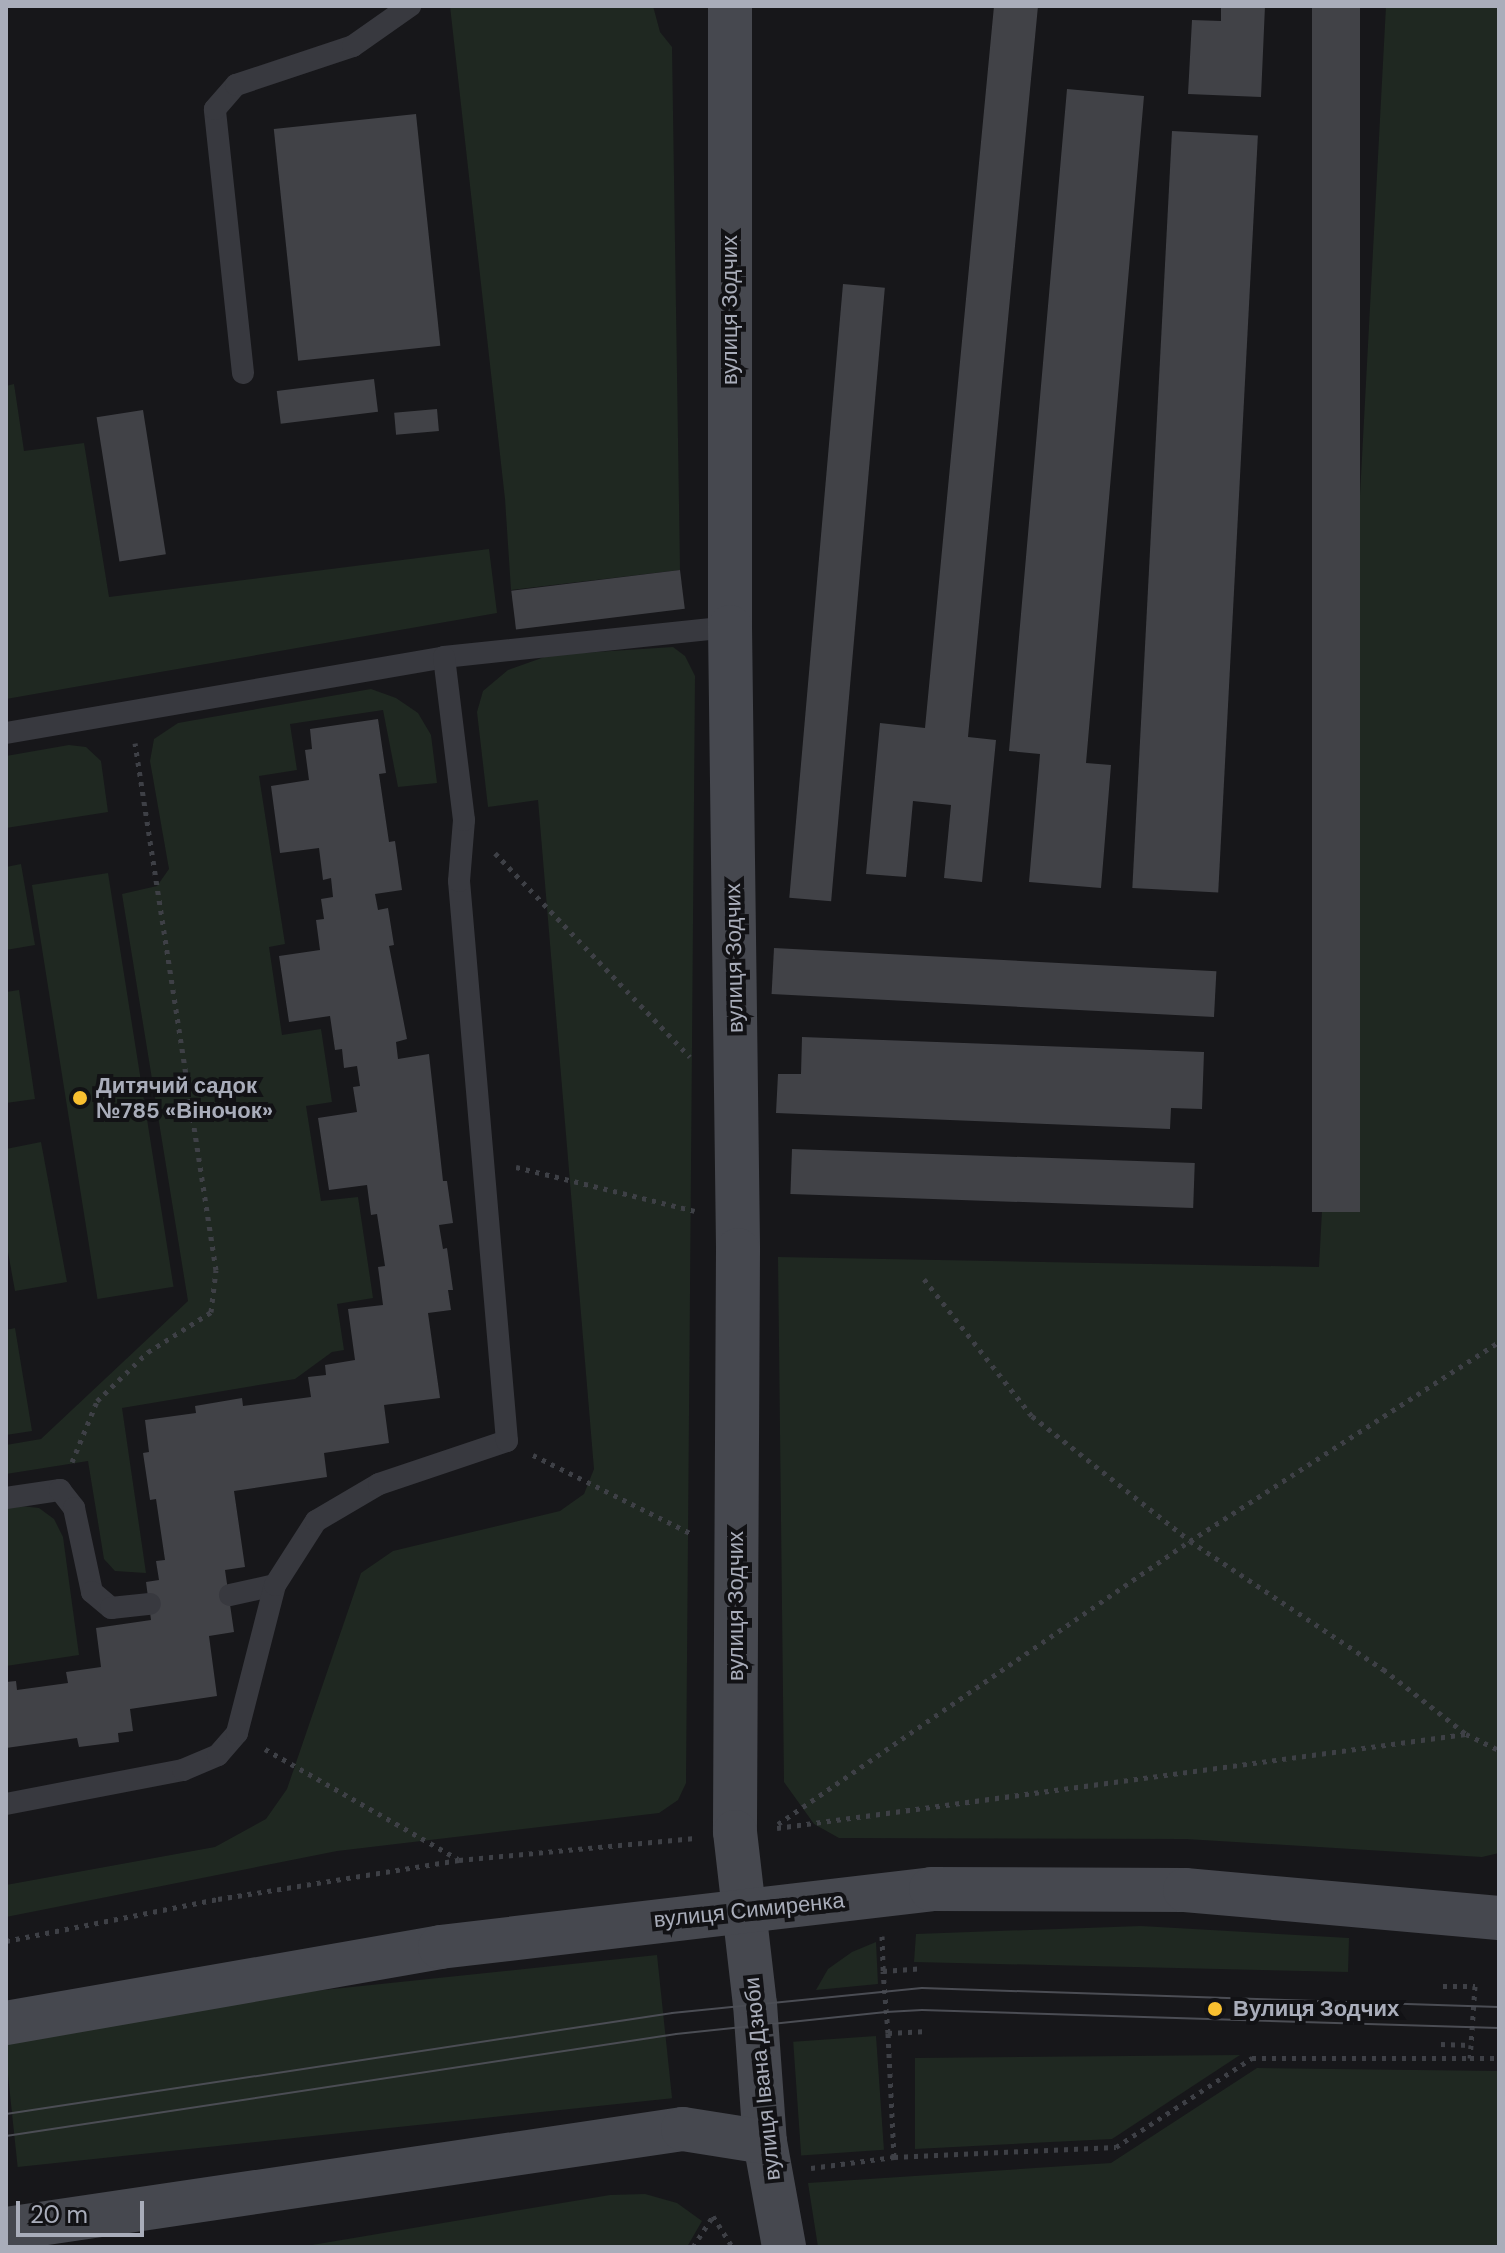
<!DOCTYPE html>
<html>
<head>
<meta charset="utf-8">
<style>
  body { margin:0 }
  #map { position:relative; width:1505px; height:2253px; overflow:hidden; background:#17171a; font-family:"DM Sans",sans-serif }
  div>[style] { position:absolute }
  .green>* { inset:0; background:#1f2821; transform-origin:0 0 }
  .building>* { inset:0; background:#414247; transform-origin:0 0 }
  .path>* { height:5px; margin-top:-2.5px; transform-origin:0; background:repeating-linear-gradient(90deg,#3e4046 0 4px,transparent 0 10px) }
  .lane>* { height:22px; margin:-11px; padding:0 11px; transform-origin:11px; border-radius:11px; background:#38393f }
  .secondary>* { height:44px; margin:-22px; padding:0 22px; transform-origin:22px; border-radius:22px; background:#46484f }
  .tram>* { height:2px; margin:-1px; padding:0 1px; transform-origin:1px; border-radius:1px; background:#4b4d54 }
  .dots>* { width:22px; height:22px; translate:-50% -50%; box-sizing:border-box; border:4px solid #121215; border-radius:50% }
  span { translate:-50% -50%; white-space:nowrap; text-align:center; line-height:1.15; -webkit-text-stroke:8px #121215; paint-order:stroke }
  .street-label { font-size:22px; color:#a9adba }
  .poi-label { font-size:22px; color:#a9adba; font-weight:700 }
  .left { translate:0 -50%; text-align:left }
  .frame { position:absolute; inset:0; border:8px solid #a9adba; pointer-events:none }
  .scale { position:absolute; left:16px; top:2201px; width:128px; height:36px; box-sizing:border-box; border:4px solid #a9adba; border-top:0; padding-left:10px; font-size:24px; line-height:28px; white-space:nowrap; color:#a9adba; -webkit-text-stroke:6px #121215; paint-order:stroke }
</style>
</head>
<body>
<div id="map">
  <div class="green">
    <i style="clip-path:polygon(450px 6px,653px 6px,660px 32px,672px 47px,680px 570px,511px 590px,505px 499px)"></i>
    <i style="clip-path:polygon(1386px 6px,1499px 6px,1499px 1853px,1482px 1857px,1186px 1839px,839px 1838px,814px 1824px,784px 1782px,778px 1257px,1319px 1267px)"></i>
    <i style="clip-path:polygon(14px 384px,24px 451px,84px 443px,109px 597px,489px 549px,497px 613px,6px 699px,6px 386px)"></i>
    <i style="clip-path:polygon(673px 647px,685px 656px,695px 676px,686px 1783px,678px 1800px,659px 1813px,337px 1851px,6px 1917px,6px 1885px,215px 1847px,266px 1819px,287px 1789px,361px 1573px,393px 1551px,560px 1511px,584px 1494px,594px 1469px,538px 800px,488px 807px,477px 712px,483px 691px,508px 670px,550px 655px)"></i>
    <i style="clip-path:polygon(371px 689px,396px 698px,418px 713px,431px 735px,437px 783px,398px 787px,383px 710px,290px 724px,297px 770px,259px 776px,285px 944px,269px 947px,282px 1035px,321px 1029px,332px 1102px,306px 1106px,321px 1201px,358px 1197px,373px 1298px,337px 1304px,344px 1350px,332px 1352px,295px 1379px,122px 1408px,146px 1573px,115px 1571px,104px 1559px,88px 1461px,6px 1474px,6px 1445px,41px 1439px,188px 1301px,122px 894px,157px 886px,169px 869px,150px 761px,154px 739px,178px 723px)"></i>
    <i style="clip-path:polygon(69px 745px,86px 747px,101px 761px,108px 812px,6px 828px,6px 756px)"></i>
    <i style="clip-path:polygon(21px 864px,35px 945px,6px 950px,6px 867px)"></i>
    <i style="left:108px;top:873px;width:419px;height:77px;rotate:81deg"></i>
    <i style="clip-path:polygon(19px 990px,35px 1099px,6px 1103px,6px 992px)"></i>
    <i style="clip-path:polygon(41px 1142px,67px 1282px,15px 1291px,6px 1241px,6px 1149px)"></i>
    <i style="clip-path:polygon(15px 1328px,32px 1431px,6px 1435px,6px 1330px)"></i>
    <i style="clip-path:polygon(21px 1506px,39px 1508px,54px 1519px,63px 1537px,79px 1655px,6px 1666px,6px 1508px)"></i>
    <i style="clip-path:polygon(1141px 1926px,1349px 1938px,1348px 1972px,914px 1962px,916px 1934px)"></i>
    <i style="clip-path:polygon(876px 1942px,878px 1984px,816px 1990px,828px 1969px,852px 1952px)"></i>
    <i style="left:657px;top:1955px;width:144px;height:658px;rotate:84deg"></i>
    <i style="left:876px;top:2036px;width:114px;height:83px;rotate:86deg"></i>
    <i style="clip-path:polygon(1240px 2055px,1112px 2139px,915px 2149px,915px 2058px)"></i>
    <i style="clip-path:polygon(1257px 2068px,1499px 2071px,1499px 2247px,818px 2247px,808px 2183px,1111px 2163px)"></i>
    <i style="clip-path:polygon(645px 2194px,677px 2203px,702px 2221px,687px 2247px,300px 2247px,610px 2195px)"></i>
  </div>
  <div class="building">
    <i style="clip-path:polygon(994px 6px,1038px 6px,968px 737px,996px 740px,982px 882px,944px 878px,951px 805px,913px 801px,906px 877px,866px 874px,880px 723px,925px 728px)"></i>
    <i style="clip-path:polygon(1221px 6px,1265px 6px,1261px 97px,1188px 94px,1192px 20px,1221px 21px)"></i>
    <i style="left:1312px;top:6px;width:48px;height:1206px"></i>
    <i style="clip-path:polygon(1067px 89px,1144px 96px,1086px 763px,1111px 765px,1101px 888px,1029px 882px,1040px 754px,1009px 751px)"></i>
    <i style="left:416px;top:114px;width:233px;height:143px;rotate:84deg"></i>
    <i style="left:1172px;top:131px;width:86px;height:758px;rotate:3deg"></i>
    <i style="left:843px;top:284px;width:42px;height:616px;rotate:5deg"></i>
    <i style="left:374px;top:379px;width:33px;height:98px;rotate:83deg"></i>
    <i style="left:437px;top:409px;width:22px;height:43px;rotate:85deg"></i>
    <i style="left:143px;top:410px;width:146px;height:47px;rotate:81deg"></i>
    <i style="left:680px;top:570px;width:39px;height:170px;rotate:83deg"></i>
    <i style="clip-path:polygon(378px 719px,386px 773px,379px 774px,389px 842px,395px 841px,402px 890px,375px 894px,378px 910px,388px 908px,394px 945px,389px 946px,407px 1039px,396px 1042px,398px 1059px,429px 1054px,443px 1181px,447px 1181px,453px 1223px,439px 1225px,443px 1249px,447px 1248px,453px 1290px,448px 1290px,451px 1310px,428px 1313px,440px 1398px,384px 1405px,389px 1443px,324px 1453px,327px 1477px,234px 1491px,245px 1567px,225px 1570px,234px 1632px,209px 1636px,217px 1696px,130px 1709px,133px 1731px,118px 1733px,119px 1742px,79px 1747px,77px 1738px,6px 1748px,6px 1682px,16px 1681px,17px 1690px,68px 1683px,66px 1672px,101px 1667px,96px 1628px,151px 1620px,146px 1582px,159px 1580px,156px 1561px,165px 1560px,156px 1499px,150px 1500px,143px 1453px,149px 1452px,145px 1420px,196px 1413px,195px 1406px,242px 1398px,243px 1406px,311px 1397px,308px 1377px,326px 1375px,325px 1365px,355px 1360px,348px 1309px,383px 1305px,378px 1267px,385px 1266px,377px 1214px,371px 1215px,367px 1185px,329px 1190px,318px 1118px,357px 1112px,353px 1087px,360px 1086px,357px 1066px,344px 1068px,342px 1049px,335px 1050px,330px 1016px,289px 1022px,279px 956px,320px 950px,316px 920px,324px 919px,321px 899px,333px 897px,331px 878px,323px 880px,319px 848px,280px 853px,271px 786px,309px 780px,305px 750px,312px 749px,310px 729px)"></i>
    <i style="left:774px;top:948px;width:443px;height:46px;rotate:3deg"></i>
    <i style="clip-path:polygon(802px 1037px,1204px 1052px,1202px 1109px,1171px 1108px,1170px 1129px,776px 1113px,778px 1074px,801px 1074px)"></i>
    <i style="left:792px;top:1149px;width:403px;height:45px;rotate:2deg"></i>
  </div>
  <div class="path">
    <i style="left:495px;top:853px;width:282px;rotate:46.3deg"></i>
    <i style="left:516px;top:1167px;width:184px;rotate:13.8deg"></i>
    <i style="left:924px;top:1279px;width:174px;rotate:51.8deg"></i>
    <i style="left:1032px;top:1416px;width:201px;rotate:38.3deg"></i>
    <i style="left:1190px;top:1541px;width:232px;rotate:33.6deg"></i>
    <i style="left:1383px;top:1669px;width:105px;rotate:38.1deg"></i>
    <i style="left:1466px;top:1734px;width:37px;rotate:26deg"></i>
    <i style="left:533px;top:1455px;width:178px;rotate:26.4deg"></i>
    <i style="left:72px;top:1462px;width:66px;rotate:-67.7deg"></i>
    <i style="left:97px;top:1401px;width:71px;rotate:-43.9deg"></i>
    <i style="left:148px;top:1352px;width:75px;rotate:-32.4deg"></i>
    <i style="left:211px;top:1312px;width:42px;rotate:-83.2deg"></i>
    <i style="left:216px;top:1270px;width:533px;rotate:-98.74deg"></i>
    <i style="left:265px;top:1749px;width:222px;rotate:29.7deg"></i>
    <i style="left:778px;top:1824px;width:500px;rotate:-34.5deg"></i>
    <i style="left:1190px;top:1541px;width:368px;rotate:-32.8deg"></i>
    <i style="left:777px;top:1828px;width:695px;rotate:-7.77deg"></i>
    <i style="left:882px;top:1936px;width:35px;rotate:88deg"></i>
    <i style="left:6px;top:1941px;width:216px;rotate:-11.2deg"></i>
    <i style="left:218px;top:1899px;width:244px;rotate:-9.2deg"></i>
    <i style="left:459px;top:1860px;width:237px;rotate:-5.3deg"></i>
    <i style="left:1443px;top:1986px;width:32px"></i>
    <i style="left:1475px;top:1986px;width:59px;rotate:93.9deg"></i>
    <i style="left:888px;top:2033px;width:62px;rotate:-94.6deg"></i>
    <i style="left:883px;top:1971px;width:39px;rotate:-4deg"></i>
    <i style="left:1441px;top:2044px;width:30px;rotate:2deg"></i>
    <i style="left:1471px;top:2045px;width:13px;rotate:94deg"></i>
    <i style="left:1470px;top:2058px;width:29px"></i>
    <i style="left:894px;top:2157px;width:124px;rotate:-92.8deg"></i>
    <i style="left:888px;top:2033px;width:35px;rotate:-3deg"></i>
    <i style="left:811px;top:2168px;width:84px;rotate:-7.5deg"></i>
    <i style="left:894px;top:2157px;width:222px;rotate:-2.6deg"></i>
    <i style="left:1116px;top:2147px;width:163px;rotate:-33.2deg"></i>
    <i style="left:1252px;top:2058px;width:218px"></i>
    <i style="left:693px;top:2247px;width:37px;rotate:-57deg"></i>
    <i style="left:713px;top:2216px;width:36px;rotate:58deg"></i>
  </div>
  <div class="lane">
    <i style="left:243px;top:373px;width:265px;rotate:-96.1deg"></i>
    <i style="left:215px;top:109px;width:32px;rotate:-49deg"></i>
    <i style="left:236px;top:85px;width:123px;rotate:-18.4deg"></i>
    <i style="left:353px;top:46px;width:70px;rotate:-35.1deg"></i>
    <i style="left:6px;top:733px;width:445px;rotate:-9.8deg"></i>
    <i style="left:444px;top:657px;width:288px;rotate:-6deg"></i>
    <i style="left:6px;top:1498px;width:55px;rotate:-8.4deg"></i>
    <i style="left:60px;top:1490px;width:23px;rotate:52deg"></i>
    <i style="left:74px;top:1508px;width:86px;rotate:77.9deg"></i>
    <i style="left:92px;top:1592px;width:25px;rotate:40deg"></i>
    <i style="left:111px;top:1608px;width:39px;rotate:-6deg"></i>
    <i style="left:230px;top:1595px;width:46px;rotate:-12.5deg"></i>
    <i style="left:6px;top:1804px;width:180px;rotate:-10.9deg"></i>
    <i style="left:183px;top:1770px;width:38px;rotate:-23deg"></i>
    <i style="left:218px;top:1755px;width:29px;rotate:-49deg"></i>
    <i style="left:237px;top:1733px;width:153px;rotate:-75.6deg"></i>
    <i style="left:275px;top:1585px;width:76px;rotate:-57.4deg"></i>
    <i style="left:316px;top:1521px;width:73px;rotate:-30.4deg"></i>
    <i style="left:379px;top:1484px;width:135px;rotate:-18.6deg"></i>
    <i style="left:507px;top:1441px;width:562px;rotate:-94.9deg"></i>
    <i style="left:459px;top:881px;width:61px;rotate:-85.3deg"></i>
    <i style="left:464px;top:820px;width:164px;rotate:-97deg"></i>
  </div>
  <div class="secondary">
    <i style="left:730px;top:6px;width:621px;rotate:90deg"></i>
    <i style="left:730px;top:627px;width:623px;rotate:89.26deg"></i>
    <i style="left:738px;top:1250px;width:582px;rotate:90.3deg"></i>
    <i style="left:735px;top:1832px;width:173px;rotate:83.4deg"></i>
    <i style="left:755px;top:2004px;width:138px;rotate:85.9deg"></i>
    <i style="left:765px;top:2142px;width:107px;rotate:79.7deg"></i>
    <i style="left:6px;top:2023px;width:441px;rotate:-9.9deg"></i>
    <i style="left:440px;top:1947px;width:494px;rotate:-6.7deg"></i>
    <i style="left:931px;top:1889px;width:254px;rotate:0.2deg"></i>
    <i style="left:1185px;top:1890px;width:315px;rotate:5.1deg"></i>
    <i style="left:6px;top:2229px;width:684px;rotate:-8.4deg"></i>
    <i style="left:683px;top:2129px;width:83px;rotate:9deg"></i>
  </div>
  <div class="tram">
    <i style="left:6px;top:2114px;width:674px;rotate:-8.62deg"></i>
    <i style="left:672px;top:2013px;width:251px;rotate:-5.7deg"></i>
    <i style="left:922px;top:1988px;width:577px;rotate:1.89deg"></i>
    <i style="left:6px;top:2136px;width:678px;rotate:-8.66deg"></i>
    <i style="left:676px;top:2034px;width:211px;rotate:-6deg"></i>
    <i style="left:886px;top:2012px;width:36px;rotate:-3deg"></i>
    <i style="left:922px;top:2010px;width:577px;rotate:1.79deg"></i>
  </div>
  <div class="dots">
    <i style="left:80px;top:1098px;background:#f9c030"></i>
    <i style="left:1215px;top:2009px;background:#f9c030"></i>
  </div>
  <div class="street-label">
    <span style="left:730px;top:310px;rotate:-90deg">вулиця Зодчих</span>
    <span style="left:734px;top:958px;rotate:-91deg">вулиця Зодчих</span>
    <span style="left:736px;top:1606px;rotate:-90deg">вулиця Зодчих</span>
    <span style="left:749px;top:1910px;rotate:-6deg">вулиця Симиренка</span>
    <span style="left:762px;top:2079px;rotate:-96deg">вулиця Івана Дзюби</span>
  </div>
  <div class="poi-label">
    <span class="left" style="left:96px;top:1098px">Дитячий садок<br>№785 «Віночок»</span>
    <span class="left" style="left:1233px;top:2009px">Вулиця Зодчих</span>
  </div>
  <div class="frame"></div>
  <div class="scale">20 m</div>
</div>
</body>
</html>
